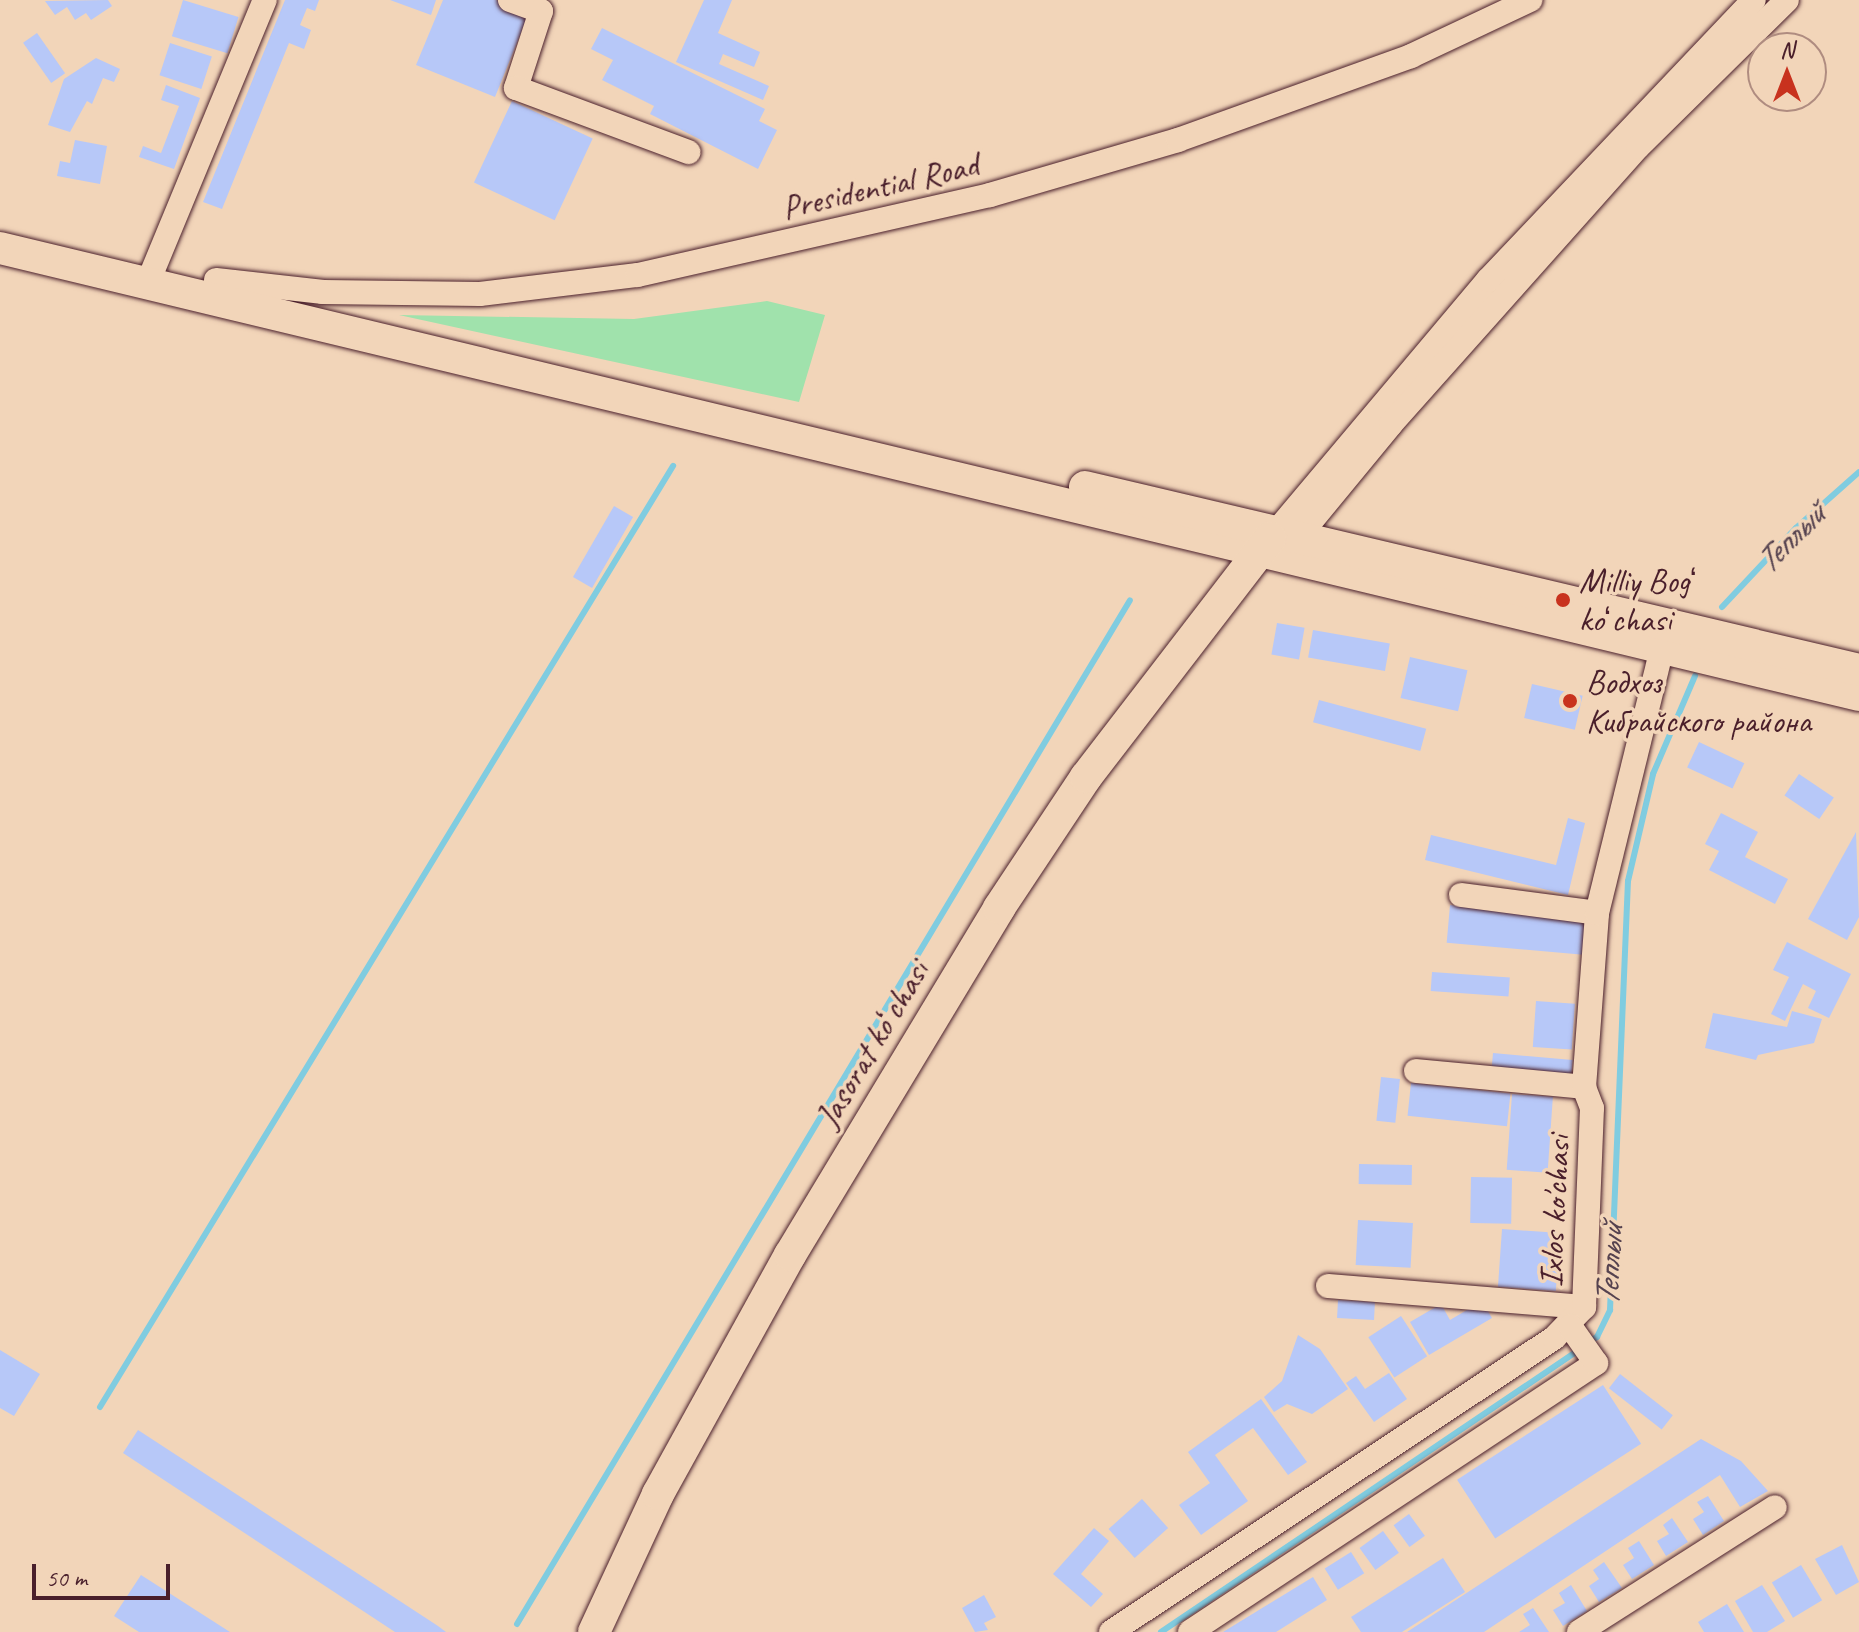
<!DOCTYPE html>
<html>
<head>
<meta charset="utf-8">
<style>
  body { margin:0 }
  #map { position:relative; width:1859px; height:1632px; overflow:hidden; background:#f2d5b9; font-family:Caveat,sans-serif }
  div>[style] { position:absolute }
  .green>* { inset:0; background:#a0e2ac }
  .stream>* { height:6px; margin:-3px; padding:0 3px; transform-origin:3px; border-radius:3px; background:#80cce0 }
  .building>* { inset:0; background:#b7c8f8; transform-origin:0 0 }
  .roads { filter:drop-shadow(0 0 2px #4a1f2b) drop-shadow(0 0 2px #4a1f2b) }
  .minor>* { height:24px; margin:-12px; padding:0 12px; transform-origin:12px; border-radius:12px; background:#f2d5b9 }
  .major>* { height:32px; margin:-16px; padding:0 16px; transform-origin:16px; border-radius:16px; background:#f2d5b9 }
  .dots>* { width:22px; height:22px; translate:-50% -50%; box-sizing:border-box; border:4px solid #f2d5b9; border-radius:50% }
  span { translate:-50% -50%; white-space:nowrap; text-align:center; line-height:1.15; -webkit-text-stroke:7px #f2d5b9; paint-order:stroke }
  .street-label { font-size:34px; color:#4a1f2b }
  .poi-label { font-size:34px; color:#4a1f2b }
  .left { translate:0 -50%; text-align:left }
  .water-label { font-size:36px; color:#55424f; font-style:italic }
  .north { position:absolute; left:1747px; top:32px; width:80px; height:80px; box-sizing:border-box; background:#f2d5b9; border:2px solid #af8c80; border-radius:50%; rotate:0deg; font-size:22px; font-weight:700; line-height:32px; text-align:center; color:#4a1f2b }
  .north::after { content:''; display:block; margin:auto; width:28px; height:36px; background:#c8321e; clip-path:polygon(50% 0,100% 100%,50% 72%,0 100%) }
  .scale { position:absolute; left:32px; top:1564px; width:138px; height:36px; box-sizing:border-box; border:4px solid #4a1f2b; border-top:0; padding-left:10px; font-size:24px; line-height:28px; white-space:nowrap; color:#4a1f2b; -webkit-text-stroke:6px #f2d5b9; paint-order:stroke }
</style>
</head>
<body>
<div id="map">
  <div class="green">
    <i style="clip-path:polygon(767px 301px,825px 315px,799px 402px,399px 315px,634px 319px)"></i>
  </div>
  <div class="stream">
    <i style="left:1722px;top:607px;width:108px;rotate:-46.9deg"></i>
    <i style="left:1796px;top:528px;width:84px;rotate:-41.6deg"></i>
    <i style="left:1588px;top:1343px;width:11px;rotate:-34deg"></i>
    <i style="left:1597px;top:1337px;width:30px;rotate:-64deg"></i>
    <i style="left:1610px;top:1310px;width:429px;rotate:-87.6deg"></i>
    <i style="left:1628px;top:881px;width:110px;rotate:-76.8deg"></i>
    <i style="left:1653px;top:774px;width:107px;rotate:-66.8deg"></i>
    <i style="left:100px;top:1407px;width:1102px;rotate:-58.66deg"></i>
    <i style="left:517px;top:1624px;width:1193px;rotate:-59.09deg"></i>
    <i style="left:1161px;top:1632px;width:504px;rotate:-34.01deg"></i>
  </div>
  <div class="building">
    <i style="clip-path:polygon(108px 0,112px 6px,91px 20px,86px 13px,75px 20px,67px 7px,55px 15px,45px 1px)"></i>
    <i style="left:183px;top:0;width:58px;height:38px;rotate:17deg"></i>
    <i style="clip-path:polygon(285px 0,319px 0,315px 11px,307px 8px,300px 25px,311px 30px,304px 49px,289px 43px,222px 209px,203px 202px)"></i>
    <i style="clip-path:polygon(390px 0,436px 0,431px 15px)"></i>
    <i style="clip-path:polygon(443px 0,496px 0,529px 13px,495px 97px,416px 65px)"></i>
    <i style="clip-path:polygon(704px 0,732px 0,718px 33px,760px 52px,754px 67px,723px 54px,719px 64px,769px 86px,763px 100px,676px 62px)"></i>
    <i style="clip-path:polygon(602px 28px,765px 109px,759px 121px,777px 130px,758px 169px,650px 114px,654px 106px,602px 80px,613px 60px,591px 49px)"></i>
    <i style="left:37px;top:33px;width:49px;height:17px;rotate:55deg"></i>
    <i style="left:170px;top:43px;width:44px;height:34px;rotate:18deg"></i>
    <i style="clip-path:polygon(96px 58px,120px 69px,114px 82px,103px 78px,92px 104px,87px 101px,70px 132px,48px 125px,64px 79px)"></i>
    <i style="clip-path:polygon(166px 85px,200px 98px,174px 169px,139px 157px,143px 146px,161px 153px,179px 106px,161px 100px)"></i>
    <i style="left:512px;top:101px;width:89px;height:90px;rotate:25deg"></i>
    <i style="clip-path:polygon(75px 140px,107px 146px,100px 184px,57px 176px,60px 161px,70px 163px)"></i>
    <i style="left:614px;top:506px;width:22px;height:82px;rotate:30deg"></i>
    <i style="left:1277px;top:623px;width:28px;height:32px;rotate:10deg"></i>
    <i style="left:1313px;top:630px;width:78px;height:28px;rotate:10deg"></i>
    <i style="left:1410px;top:657px;width:59px;height:42px;rotate:13deg"></i>
    <i style="left:1532px;top:684px;width:52px;height:35px;rotate:13deg"></i>
    <i style="left:1319px;top:700px;width:111px;height:23px;rotate:15deg"></i>
    <i style="left:1699px;top:742px;width:50px;height:28px;rotate:25deg"></i>
    <i style="left:1799px;top:774px;width:42px;height:26px;rotate:34deg"></i>
    <i style="clip-path:polygon(1721px 813px,1758px 832px,1745px 857px,1788px 879px,1775px 904px,1709px 870px,1719px 851px,1705px 844px)"></i>
    <i style="clip-path:polygon(1568px 818px,1585px 823px,1568px 895px,1425px 860px,1431px 835px,1556px 865px)"></i>
    <i style="clip-path:polygon(1856px 832px,1859px 917px,1847px 940px,1808px 919px)"></i>
    <i style="left:1450px;top:905px;width:137px;height:38px;rotate:5deg"></i>
    <i style="clip-path:polygon(1787px 942px,1851px 974px,1829px 1018px,1808px 1008px,1816px 991px,1803px 984px,1785px 1021px,1771px 1014px,1789px 977px,1773px 970px)"></i>
    <i style="left:1432px;top:972px;width:78px;height:19px;rotate:4deg"></i>
    <i style="left:1536px;top:1001px;width:39px;height:46px;rotate:4deg"></i>
    <i style="clip-path:polygon(1792px 1011px,1822px 1019px,1814px 1043px,1758px 1055px,1756px 1060px,1705px 1048px,1713px 1013px,1787px 1027px)"></i>
    <i style="left:1493px;top:1053px;width:80px;height:21px;rotate:5deg"></i>
    <i style="left:1381px;top:1077px;width:19px;height:44px;rotate:6deg"></i>
    <i style="left:1411px;top:1083px;width:100px;height:33px;rotate:6deg"></i>
    <i style="left:1512px;top:1094px;width:41px;height:76px;rotate:4deg"></i>
    <i style="left:1359px;top:1164px;width:53px;height:20px;rotate:1deg"></i>
    <i style="left:1471px;top:1177px;width:41px;height:46px;rotate:1deg"></i>
    <i style="left:1358px;top:1220px;width:55px;height:45px;rotate:3deg"></i>
    <i style="left:1502px;top:1229px;width:58px;height:58px;rotate:4deg"></i>
    <i style="left:1338px;top:1300px;width:37px;height:18px;rotate:3deg"></i>
    <i style="clip-path:polygon(1482px 1301px,1492px 1318px,1429px 1355px,1410px 1322px,1441px 1304px,1450px 1320px)"></i>
    <i style="left:1401px;top:1316px;width:48px;height:39px;rotate:57deg"></i>
    <i style="clip-path:polygon(1298px 1335px,1320px 1349px,1348px 1389px,1312px 1414px,1287px 1404px,1274px 1412px,1264px 1397px,1282px 1381px)"></i>
    <i style="clip-path:polygon(0 1350px,40px 1374px,14px 1416px,0 1408px)"></i>
    <i style="clip-path:polygon(1389px 1373px,1407px 1399px,1374px 1422px,1346px 1383px,1356px 1376px,1365px 1389px)"></i>
    <i style="left:1620px;top:1374px;width:67px;height:18px;rotate:38deg"></i>
    <i style="left:1603px;top:1385px;width:70px;height:174px;rotate:57deg"></i>
    <i style="clip-path:polygon(1261px 1399px,1307px 1462px,1288px 1475px,1253px 1428px,1215px 1455px,1248px 1501px,1201px 1535px,1179px 1505px,1210px 1483px,1188px 1452px)"></i>
    <i style="clip-path:polygon(138px 1430px,438px 1626px,446px 1632px,395px 1632px,123px 1453px)"></i>
    <i style="clip-path:polygon(1701px 1439px,1741px 1461px,1768px 1491px,1740px 1507px,1720px 1475px,1484px 1632px,1407px 1632px)"></i>
    <i style="clip-path:polygon(1708px 1496px,1724px 1521px,1703px 1535px,1693px 1519px,1704px 1512px,1697px 1502px)"></i>
    <i style="left:1142px;top:1499px;width:39px;height:45px;rotate:48deg"></i>
    <i style="left:1409px;top:1514px;width:27px;height:19px;rotate:54deg"></i>
    <i style="clip-path:polygon(1672px 1518px,1688px 1542px,1666px 1556px,1657px 1541px,1669px 1534px,1663px 1525px)"></i>
    <i style="clip-path:polygon(1094px 1528px,1109px 1541px,1081px 1574px,1103px 1594px,1091px 1607px,1053px 1574px)"></i>
    <i style="left:1383px;top:1531px;width:27px;height:29px;rotate:54deg"></i>
    <i style="clip-path:polygon(1639px 1541px,1654px 1565px,1632px 1579px,1623px 1565px,1634px 1558px,1628px 1548px)"></i>
    <i style="clip-path:polygon(1842px 1545px,1859px 1582px,1836px 1595px,1815px 1559px)"></i>
    <i style="left:1351px;top:1552px;width:25px;height:31px;rotate:58deg"></i>
    <i style="clip-path:polygon(1443px 1558px,1465px 1592px,1402px 1632px,1361px 1632px,1351px 1617px)"></i>
    <i style="clip-path:polygon(1604px 1562px,1622px 1588px,1599px 1602px,1589px 1586px,1599px 1579px,1593px 1570px)"></i>
    <i style="left:1801px;top:1565px;width:41px;height:34px;rotate:59deg"></i>
    <i style="clip-path:polygon(141px 1575px,230px 1632px,139px 1632px,114px 1616px)"></i>
    <i style="clip-path:polygon(1313px 1577px,1327px 1600px,1276px 1632px,1223px 1632px)"></i>
    <i style="clip-path:polygon(1571px 1585px,1587px 1611px,1563px 1626px,1553px 1610px,1565px 1603px,1559px 1593px)"></i>
    <i style="clip-path:polygon(1762px 1585px,1785px 1621px,1767px 1632px,1753px 1632px,1735px 1601px)"></i>
    <i style="clip-path:polygon(984px 1595px,996px 1617px,984px 1623px,988px 1630px,975px 1632px,962px 1608px)"></i>
    <i style="clip-path:polygon(1727px 1604px,1744px 1632px,1704px 1632px,1698px 1622px)"></i>
    <i style="clip-path:polygon(1533px 1608px,1549px 1632px,1519px 1632px,1530px 1625px,1523px 1614px)"></i>
  </div>
  <div class="roads">
    <div class="minor">
      <i style="left:510px;top:0;width:33px;rotate:20deg"></i>
      <i style="left:541px;top:11px;width:81px;rotate:108deg"></i>
      <i style="left:516px;top:88px;width:184px;rotate:20.4deg"></i>
      <i style="left:216px;top:280px;width:108px;rotate:6.4deg"></i>
      <i style="left:323px;top:292px;width:157px;rotate:0.7deg"></i>
      <i style="left:480px;top:294px;width:159px;rotate:-6.9deg"></i>
      <i style="left:638px;top:275px;width:361px;rotate:-12.8deg"></i>
      <i style="left:990px;top:195px;width:196px;rotate:-16.3deg"></i>
      <i style="left:1178px;top:140px;width:248px;rotate:-19.8deg"></i>
      <i style="left:1411px;top:56px;width:132px;rotate:-25.2deg"></i>
      <i style="left:148px;top:282px;width:305px;rotate:-67.5deg"></i>
      <i style="left:1275px;top:533px;width:331px;rotate:-49.9deg"></i>
      <i style="left:1488px;top:280px;width:386px;rotate:-46.5deg"></i>
      <i style="left:1298px;top:537px;width:146px;rotate:-50.5deg"></i>
      <i style="left:1391px;top:424px;width:371px;rotate:-48.3deg"></i>
      <i style="left:1638px;top:147px;width:209px;rotate:-44.6deg"></i>
      <i style="left:1461px;top:895px;width:137px;rotate:7.5deg"></i>
      <i style="left:1416px;top:1071px;width:169px;rotate:5.4deg"></i>
      <i style="left:1328px;top:1286px;width:257px;rotate:4.7deg"></i>
      <i style="left:1111px;top:1632px;width:532px;rotate:-33.57deg"></i>
      <i style="left:1554px;top:1338px;width:43px;rotate:-45.9deg"></i>
      <i style="left:1584px;top:1307px;width:199px;rotate:-87.7deg"></i>
      <i style="left:1592px;top:1108px;width:22px;rotate:-111deg"></i>
      <i style="left:1584px;top:1087px;width:174px;rotate:-85.7deg"></i>
      <i style="left:1597px;top:913px;width:273px;rotate:-76.2deg"></i>
      <i style="left:1190px;top:1632px;width:487px;rotate:-33.5deg"></i>
      <i style="left:1596px;top:1363px;width:45px;rotate:-125.1deg"></i>
      <i style="left:1579px;top:1632px;width:232px;rotate:-32.5deg"></i>
    </div>
    <div class="major">
      <i style="left:0;top:248px;width:1912px;rotate:13.52deg"></i>
      <i style="left:1085px;top:487px;width:795px;rotate:13.3deg"></i>
      <i style="left:594px;top:1632px;width:152px;rotate:-65.1deg"></i>
      <i style="left:658px;top:1494px;width:273px;rotate:-61.1deg"></i>
      <i style="left:790px;top:1255px;width:405px;rotate:-58.9deg"></i>
      <i style="left:999px;top:908px;width:157px;rotate:-56.4deg"></i>
      <i style="left:1086px;top:777px;width:302px;rotate:-52.4deg"></i>
    </div>
  </div>
  <div class="dots">
    <i style="left:1563px;top:600px;background:#c8321e"></i>
    <i style="left:1570px;top:701px;background:#c8321e"></i>
  </div>
  <div class="street-label">
    <span style="left:880px;top:186px;rotate:-13deg">Presidential Road</span>
    <span style="left:872px;top:1044px;rotate:-59deg">Jasorat koʻchasi</span>
    <span style="left:1554px;top:1211px;rotate:-87deg">Ixlos ko'chasi</span>
  </div>
  <div class="poi-label">
    <span class="left" style="left:1579px;top:600px">Milliy Bogʻ<br>koʻchasi</span>
    <span class="left" style="left:1586px;top:701px">Водхоз<br>Кибрайского района</span>
  </div>
  <div class="water-label">
    <span style="left:1790px;top:538px;rotate:-45deg">Теплый</span>
    <span style="left:1609px;top:1265px;rotate:-87deg">Теплый</span>
  </div>
  <div class="north">N</div>
  <div class="scale">50 m</div>
</div>
</body>
</html>
